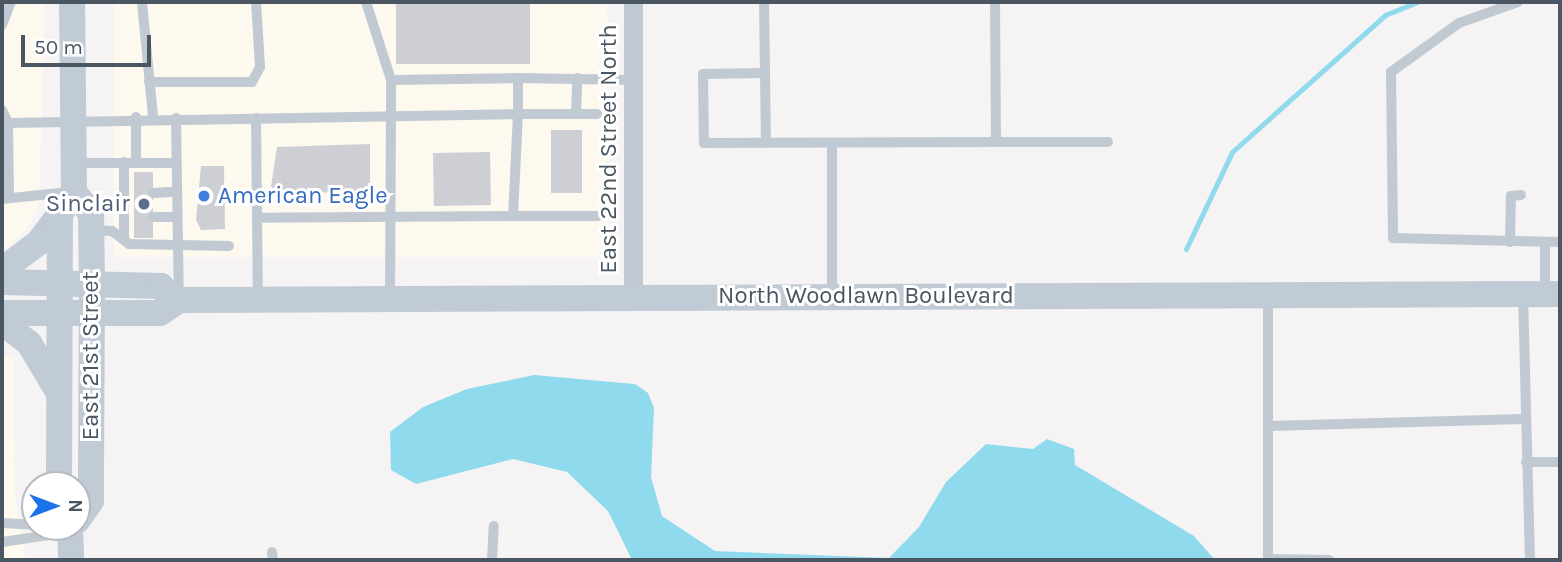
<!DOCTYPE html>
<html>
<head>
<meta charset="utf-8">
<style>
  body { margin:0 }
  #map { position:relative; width:1562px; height:562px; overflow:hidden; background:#f5f3f3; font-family:Karla,sans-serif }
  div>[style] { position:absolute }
  .commercial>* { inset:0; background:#fdf9ef; transform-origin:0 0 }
  .water>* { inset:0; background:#90daee }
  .stream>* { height:5px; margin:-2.5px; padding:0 2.5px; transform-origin:2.5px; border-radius:2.5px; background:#90daee }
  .building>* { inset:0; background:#cdcfd5; transform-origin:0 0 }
  .service>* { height:10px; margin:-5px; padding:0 5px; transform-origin:5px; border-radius:5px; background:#c1cad2 }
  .minor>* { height:19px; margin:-9.5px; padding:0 9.5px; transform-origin:9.5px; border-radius:9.5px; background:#c1cad2 }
  .secondary>* { height:26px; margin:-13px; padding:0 13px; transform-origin:13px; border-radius:13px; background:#c1cbd6 }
  .dots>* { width:19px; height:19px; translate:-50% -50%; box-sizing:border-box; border:4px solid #fff; border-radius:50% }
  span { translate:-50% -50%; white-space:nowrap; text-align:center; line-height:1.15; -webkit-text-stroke:6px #fff; paint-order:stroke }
  .street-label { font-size:24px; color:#4a5661 }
  .shop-label { font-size:24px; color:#366cbe }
  .left { translate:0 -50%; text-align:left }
  .service-label { font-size:24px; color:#4e5e75 }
  .right { translate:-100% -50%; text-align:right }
  .frame { position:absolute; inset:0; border:4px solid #4a5661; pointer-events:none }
  .north { position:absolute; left:21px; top:471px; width:70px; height:70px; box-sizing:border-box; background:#fff; border:2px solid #b7bbc0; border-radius:50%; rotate:90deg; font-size:19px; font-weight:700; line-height:28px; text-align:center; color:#4a5661 }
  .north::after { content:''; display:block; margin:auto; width:24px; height:32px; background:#1a73e8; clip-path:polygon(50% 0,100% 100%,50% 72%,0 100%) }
  .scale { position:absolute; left:21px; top:35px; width:130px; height:32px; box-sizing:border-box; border:4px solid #4a5661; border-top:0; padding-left:9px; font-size:21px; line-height:24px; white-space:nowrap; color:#4a5661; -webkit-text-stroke:5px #fff; paint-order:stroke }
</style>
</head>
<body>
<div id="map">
  <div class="commercial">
    <i style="clip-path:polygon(2px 2px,45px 2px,39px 203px,29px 227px,2px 251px)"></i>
    <i style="left:114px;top:2px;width:493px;height:255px"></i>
    <i style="clip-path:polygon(2px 357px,14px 357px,15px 496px,26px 560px,2px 560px)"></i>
  </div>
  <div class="water">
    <i style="clip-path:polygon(534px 375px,635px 384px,648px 393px,654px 408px,651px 477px,662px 516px,715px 551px,889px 558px,919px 527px,946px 482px,986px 444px,1033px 449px,1047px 439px,1074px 449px,1075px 465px,1194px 536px,1215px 560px,632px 560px,608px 511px,567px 472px,513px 459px,416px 484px,391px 470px,390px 432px,423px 407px,467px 389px)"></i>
  </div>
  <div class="stream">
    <i style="left:1186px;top:249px;width:107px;rotate:-64.6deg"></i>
    <i style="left:1232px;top:152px;width:205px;rotate:-41.8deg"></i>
    <i style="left:1385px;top:15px;width:35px;rotate:-22deg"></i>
  </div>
  <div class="building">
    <i style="left:396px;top:2px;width:134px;height:62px"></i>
    <i style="left:551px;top:130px;width:31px;height:63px"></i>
    <i style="clip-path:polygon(370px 144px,370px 192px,280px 193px,271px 187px,277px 147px)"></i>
    <i style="left:490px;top:152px;width:53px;height:57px;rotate:89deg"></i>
    <i style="clip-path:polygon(201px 166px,224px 166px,225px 229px,201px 230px,196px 220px)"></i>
    <i style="left:134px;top:172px;width:19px;height:66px"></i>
  </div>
  <div class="service">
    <i style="left:142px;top:2px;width:116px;rotate:84.5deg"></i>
    <i style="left:366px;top:2px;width:82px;rotate:72.2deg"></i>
    <i style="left:764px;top:2px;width:141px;rotate:89.2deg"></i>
    <i style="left:1518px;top:2px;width:63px;rotate:160.4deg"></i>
    <i style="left:1459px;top:23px;width:84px;rotate:144.2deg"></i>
    <i style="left:1391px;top:72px;width:166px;rotate:89.3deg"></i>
    <i style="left:1393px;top:238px;width:167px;rotate:1.4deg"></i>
    <i style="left:2px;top:25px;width:25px;rotate:-69deg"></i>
    <i style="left:765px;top:73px;width:62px;rotate:179.1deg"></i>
    <i style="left:703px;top:74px;width:69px;rotate:89.2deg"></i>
    <i style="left:704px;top:143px;width:292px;rotate:-0.2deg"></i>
    <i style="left:996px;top:142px;width:140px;rotate:-90.4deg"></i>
    <i style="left:149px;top:82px;width:103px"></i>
    <i style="left:252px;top:82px;width:17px;rotate:-62deg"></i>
    <i style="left:260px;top:67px;width:65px;rotate:-93.5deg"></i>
    <i style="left:2px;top:110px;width:14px;rotate:65deg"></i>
    <i style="left:576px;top:114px;width:36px;rotate:-88deg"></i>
    <i style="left:597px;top:114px;width:79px;rotate:180deg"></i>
    <i style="left:518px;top:114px;width:36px;rotate:-90deg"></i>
    <i style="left:518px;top:78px;width:115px;rotate:1deg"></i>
    <i style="left:136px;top:117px;width:45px;rotate:90deg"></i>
    <i style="left:176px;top:118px;width:181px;rotate:89.1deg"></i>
    <i style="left:256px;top:118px;width:181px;rotate:89.4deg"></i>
    <i style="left:996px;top:142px;width:112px"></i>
    <i style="left:832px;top:143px;width:153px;rotate:90deg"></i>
    <i style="left:74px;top:163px;width:101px"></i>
    <i style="left:153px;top:193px;width:22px;rotate:-3deg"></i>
    <i style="left:9px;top:195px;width:72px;rotate:-90.8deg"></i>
    <i style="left:8px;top:123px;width:510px;rotate:-1.01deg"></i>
    <i style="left:518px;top:114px;width:102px;rotate:92.8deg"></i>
    <i style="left:513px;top:216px;width:256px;rotate:179.6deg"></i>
    <i style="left:2px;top:199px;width:68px;rotate:-5.9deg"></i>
    <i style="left:513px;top:216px;width:85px"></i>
    <i style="left:153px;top:217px;width:23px"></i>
    <i style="left:92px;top:230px;width:20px;rotate:3deg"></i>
    <i style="left:112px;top:231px;width:21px;rotate:37deg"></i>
    <i style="left:129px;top:244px;width:100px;rotate:1.1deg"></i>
    <i style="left:124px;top:239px;width:77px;rotate:-90deg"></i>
    <i style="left:1510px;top:242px;width:46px;rotate:-88.8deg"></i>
    <i style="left:1511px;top:196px;width:10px;rotate:-6deg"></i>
    <i style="left:1523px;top:294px;width:266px;rotate:88.5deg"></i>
    <i style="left:1545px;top:294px;width:52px;rotate:-90deg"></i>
    <i style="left:390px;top:298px;width:218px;rotate:-89.7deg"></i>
    <i style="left:391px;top:80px;width:127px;rotate:-0.9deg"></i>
    <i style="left:1269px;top:426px;width:255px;rotate:-1.6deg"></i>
    <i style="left:1526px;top:462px;width:34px"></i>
    <i style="left:2px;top:523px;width:33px;rotate:3deg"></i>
    <i style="left:43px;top:527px;width:24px;rotate:12deg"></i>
    <i style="left:2px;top:542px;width:69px;rotate:-8.4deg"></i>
    <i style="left:272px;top:552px;width:8px;rotate:83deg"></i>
    <i style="left:1268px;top:559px;width:61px;rotate:0.9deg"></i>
    <i style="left:492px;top:560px;width:34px;rotate:-87deg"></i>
    <i style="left:1268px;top:560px;width:263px;rotate:-90deg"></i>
  </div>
  <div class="minor">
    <i style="left:633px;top:2px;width:295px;rotate:90deg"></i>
  </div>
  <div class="secondary">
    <i style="left:74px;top:192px;width:27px;rotate:51deg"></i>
    <i style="left:91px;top:213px;width:71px;rotate:89.2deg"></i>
    <i style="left:92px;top:284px;width:217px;rotate:90.3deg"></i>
    <i style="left:91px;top:501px;width:24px;rotate:125deg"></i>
    <i style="left:2px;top:270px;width:45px;rotate:-36.9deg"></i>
    <i style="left:38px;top:243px;width:36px;rotate:-53deg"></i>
    <i style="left:2px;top:282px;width:159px;rotate:1.4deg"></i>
    <i style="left:161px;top:286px;width:18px;rotate:52deg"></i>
    <i style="left:2px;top:313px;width:158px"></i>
    <i style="left:160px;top:313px;width:23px;rotate:-34deg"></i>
    <i style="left:179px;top:300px;width:1381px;rotate:-0.25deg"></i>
    <i style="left:2px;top:322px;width:34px;rotate:38deg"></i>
    <i style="left:29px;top:343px;width:55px;rotate:59.2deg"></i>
    <i style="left:59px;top:485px;width:271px;rotate:-89.8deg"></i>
    <i style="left:60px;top:214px;width:26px;rotate:-58deg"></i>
    <i style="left:74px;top:192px;width:190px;rotate:-90.6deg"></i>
    <i style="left:70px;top:527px;width:33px;rotate:88deg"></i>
  </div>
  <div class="dots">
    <i style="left:204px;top:196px;background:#3f7fe0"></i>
    <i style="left:144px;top:204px;background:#5c6f8a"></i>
  </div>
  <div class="street-label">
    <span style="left:609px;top:149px;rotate:-90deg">East 22nd Street North</span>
    <span style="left:866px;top:296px">North Woodlawn Boulevard</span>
    <span style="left:91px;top:356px;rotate:-90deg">East 21st Street</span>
  </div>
  <div class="shop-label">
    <span class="left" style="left:218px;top:196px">American Eagle</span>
  </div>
  <div class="service-label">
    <span class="right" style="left:130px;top:204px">Sinclair</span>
  </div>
  <div class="frame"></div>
  <div class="north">N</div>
  <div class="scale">50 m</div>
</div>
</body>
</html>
